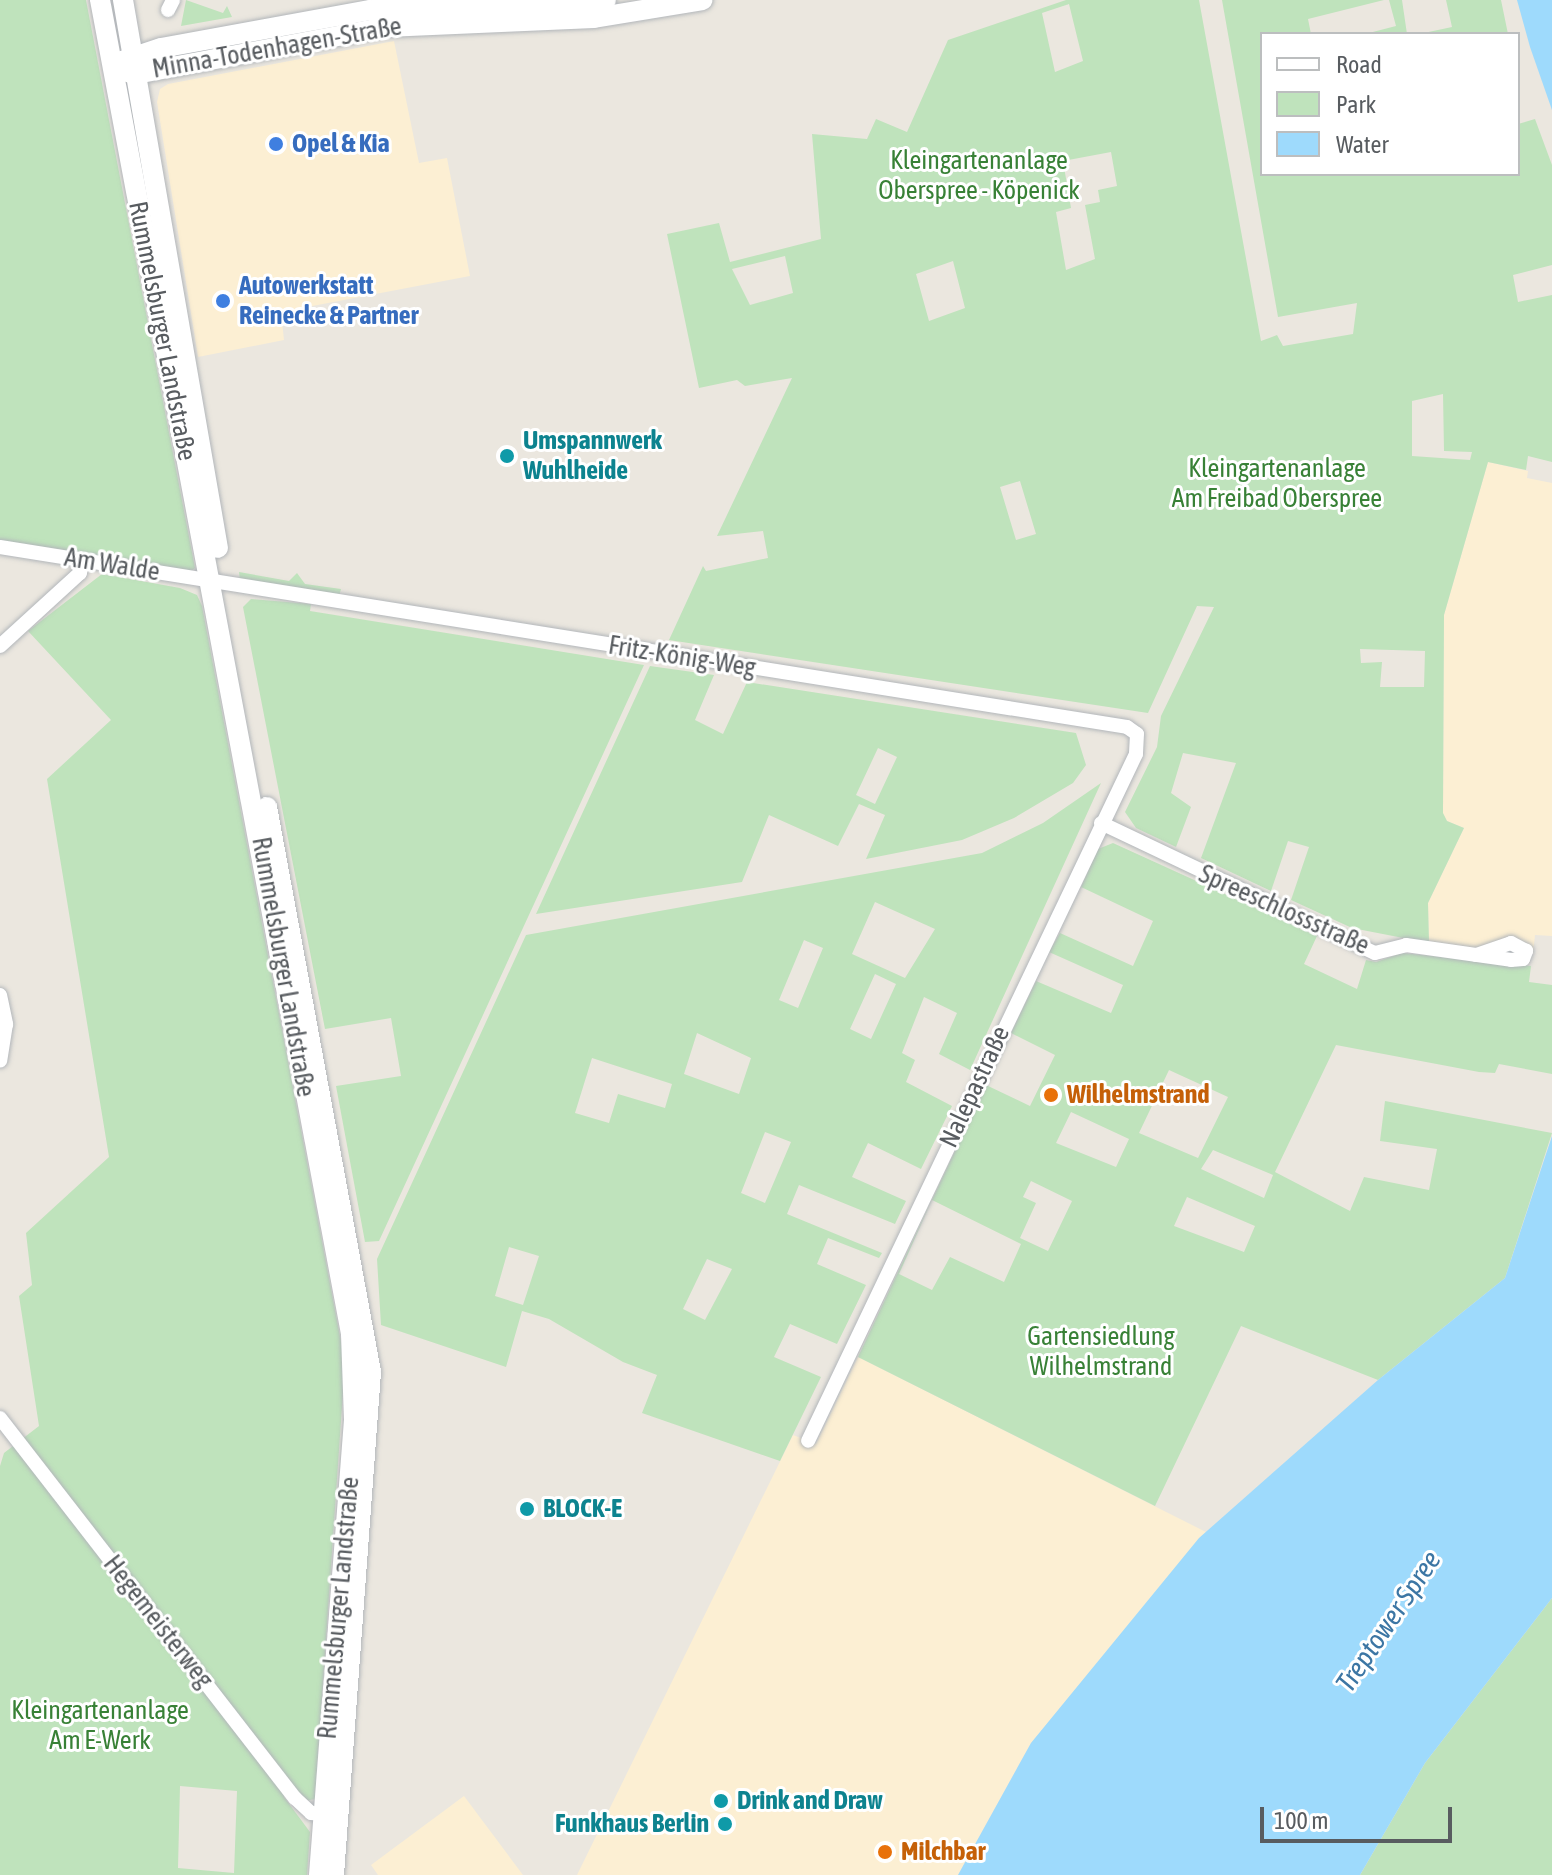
<!DOCTYPE html>
<html>
<head>
<meta charset="utf-8">
<style>
  body { margin:0 }
  #map { position:relative; width:1552px; height:1875px; overflow:hidden; background:#ebe7df; font-family:"Asap Condensed",sans-serif }
  div>[style] { position:absolute }
  .commercial>* { inset:0; background:#fcefd3 }
  .green>* { inset:0; background:#bfe3bc }
  .water>* { inset:0; background:#9edafc }
  .roads { filter:drop-shadow(0 0 2px #b2b6ba) drop-shadow(0 0 2px #b2b6ba) }
  .street>* { height:14px; margin:-7px; padding:0 7px; transform-origin:7px; border-radius:7px; background:#fff }
  .secondary>* { height:20px; margin:-10px; padding:0 10px; transform-origin:10px; border-radius:10px; background:#fff }
  .dots>* { width:22px; height:22px; translate:-50% -50%; box-sizing:border-box; border:4px solid #fff; border-radius:50% }
  span { translate:-50% -50%; white-space:nowrap; text-align:center; line-height:1.15; -webkit-text-stroke:6px #fff; paint-order:stroke }
  .street-label { font-size:26px; color:#585c60 }
  .shop-label { font-size:26px; color:#366cbe; font-weight:700 }
  .left { translate:0 -50%; text-align:left }
  .park-label { font-size:26px; color:#388136 }
  .culture-label { font-size:26px; color:#0d838f; font-weight:700 }
  .right { translate:-100% -50%; text-align:right }
  .food-label { font-size:26px; color:#c56008; font-weight:700 }
  .water-label { font-size:28px; color:#3c76a4; font-style:italic }
  .legend { position:absolute; left:1260px; top:32px; width:260px; height:144px; box-sizing:border-box; background:#fff; border:2px solid #bcbebf; margin:0; padding:10px 14px; list-style:none; font-size:24px; color:#585c60 }
  .legend li { display:flex; align-items:center; gap:16px; height:40px }
  .legend b { width:40px; border:2px solid #bcbebf }
  .scale { position:absolute; left:1260px; top:1807px; width:192px; height:36px; box-sizing:border-box; border:4px solid #585c60; border-top:0; padding-left:10px; font-size:24px; line-height:28px; white-space:nowrap; color:#585c60; -webkit-text-stroke:6px #fff; paint-order:stroke }
</style>
</head>
<body>
<div id="map">
  <div class="commercial">
    <i style="clip-path:polygon(394px 41px,419px 163px,447px 158px,470px 276px,281px 312px,284px 340px,198px 357px,157px 102px,160px 89px,168px 84px)"></i>
    <i style="clip-path:polygon(1488px 462px,1528px 471px,1527px 478px,1552px 483px,1552px 936px,1535px 935px,1533px 954px,1429px 943px,1428px 903px,1464px 828px,1447px 821px,1443px 814px,1444px 615px)"></i>
    <i style="clip-path:polygon(858px 1357px,1206px 1532px,1031px 1743px,958px 1875px,577px 1875px,793px 1435px,816px 1444px)"></i>
    <i style="clip-path:polygon(464px 1796px,523px 1875px,378px 1875px,371px 1865px)"></i>
  </div>
  <div class="green">
    <i style="clip-path:polygon(0 0,86px 0,195px 568px,190px 572px,0 541px)"></i>
    <i style="clip-path:polygon(186px 0,223px 13px,227px 6px,232px 17px,181px 26px)"></i>
    <i style="clip-path:polygon(evenodd,1066px 0,1199px 0,1261px 341px,1277px 335px,1283px 346px,1353px 334px,1357px 303px,1278px 317px,1222px 0,1384px 0,1308px 19px,1311px 34px,1262px 34px,1262px 174px,1518px 174px,1518px 124px,1535px 119px,1552px 165px,1552px 265px,1513px 275px,1518px 302px,1552px 295px,1552px 462px,1528px 456px,1526px 470px,1488px 462px,1444px 615px,1443px 813px,1447px 821px,1464px 828px,1428px 903px,1429px 943px,1352px 928px,1291px 900px,1309px 847px,1288px 841px,1271px 891px,1201px 858px,1236px 763px,1183px 753px,1171px 793px,1191px 807px,1176px 847px,1136px 828px,1125px 812px,1157px 747px,1161px 716px,1214px 607px,1197px 606px,1148px 713px,669px 640px,703px 566px,706px 571px,768px 558px,763px 531px,717px 536px,792px 378px,745px 386px,737px 380px,699px 388px,667px 234px,719px 223px,730px 262px,821px 239px,812px 134px,867px 139px,876px 119px,907px 132px,948px 40px,1066px 0,1069px 4px,1083px 61px,1055px 72px,1042px 13px,1069px 4px,1066px 0,1111px 152px,1117px 186px,1098px 190px,1100px 202px,1085px 205px,1095px 259px,1066px 270px,1056px 212px,1071px 208px,1063px 161px,1111px 152px,1066px 0,785px 256px,793px 293px,750px 305px,732px 269px,785px 256px,1066px 0,953px 261px,965px 308px,929px 321px,916px 274px,953px 261px,1066px 0,1443px 394px,1444px 451px,1472px 452px,1470px 460px,1412px 456px,1412px 401px,1443px 394px,1066px 0,1020px 481px,1036px 534px,1016px 540px,1000px 487px,1020px 481px,1066px 0,1360px 649px,1425px 651px,1424px 687px,1380px 687px,1382px 662px,1361px 663px,1360px 649px)"></i>
    <i style="clip-path:polygon(1389px 0,1402px 0,1407px 34px,1365px 34px,1396px 26px)"></i>
    <i style="clip-path:polygon(1446px 0,1501px 0,1508px 34px,1419px 34px,1452px 27px)"></i>
    <i style="clip-path:polygon(239px 572px,289px 581px,297px 573px,305px 584px,341px 589px,339px 596px,240px 580px)"></i>
    <i style="clip-path:polygon(evenodd,102px 574px,180px 588px,197px 595px,202px 606px,345px 1363px,315px 1799px,305px 1801px,283px 1777px,284px 1797px,310px 1832px,307px 1875px,0 1875px,0 1466px,4px 1453px,39px 1426px,19px 1296px,32px 1285px,26px 1233px,109px 1157px,47px 779px,111px 720px,28px 631px,102px 574px,180px 1786px,237px 1791px,234px 1873px,178px 1868px,180px 1786px)"></i>
    <i style="clip-path:polygon(251px 599px,311px 604px,310px 611px,644px 665px,379px 1241px,365px 1242px,336px 1086px,401px 1076px,391px 1018px,325px 1029px,243px 607px)"></i>
    <i style="clip-path:polygon(evenodd,650px 666px,714px 675px,695px 720px,723px 734px,747px 682px,1076px 733px,1086px 765px,1073px 783px,1014px 818px,962px 840px,866px 859px,885px 815px,859px 804px,838px 846px,769px 815px,742px 882px,536px 914px,650px 666px,878px 748px,897px 757px,875px 804px,856px 795px,878px 748px)"></i>
    <i style="clip-path:polygon(evenodd,1101px 783px,970px 1070px,939px 1054px,957px 1013px,924px 997px,902px 1053px,915px 1060px,906px 1082px,952px 1106px,921px 1169px,868px 1143px,852px 1177px,906px 1201px,895px 1224px,799px 1185px,787px 1214px,882px 1253px,879px 1258px,828px 1238px,817px 1264px,866px 1285px,837px 1344px,790px 1324px,774px 1357px,821px 1377px,780px 1461px,642px 1413px,657px 1375px,623px 1362px,549px 1319px,522px 1311px,506px 1367px,381px 1325px,377px 1259px,526px 935px,982px 853px,1043px 823px,1101px 783px,875px 902px,935px 929px,905px 978px,852px 954px,875px 902px,1101px 783px,804px 940px,823px 948px,798px 1008px,779px 1000px,804px 940px,1101px 783px,875px 974px,896px 984px,871px 1039px,850px 1029px,875px 974px,1101px 783px,697px 1033px,751px 1058px,739px 1094px,684px 1074px,697px 1033px,1101px 783px,592px 1058px,672px 1084px,665px 1108px,618px 1094px,609px 1123px,575px 1113px,592px 1058px,1101px 783px,765px 1132px,791px 1142px,765px 1203px,741px 1193px,765px 1132px,1101px 783px,509px 1247px,539px 1256px,523px 1305px,495px 1296px,509px 1247px,1101px 783px,707px 1259px,732px 1269px,705px 1320px,683px 1309px,707px 1259px)"></i>
    <i style="clip-path:polygon(evenodd,1113px 843px,1317px 936px,1304px 964px,1357px 989px,1366px 960px,1376px 962px,1402px 953px,1531px 966px,1529px 982px,1552px 985px,1552px 1074px,1499px 1064px,1495px 1073px,1479px 1072px,1336px 1045px,1275px 1172px,1350px 1211px,1364px 1177px,1429px 1190px,1437px 1149px,1380px 1141px,1385px 1101px,1552px 1133px,1505px 1278px,1378px 1380px,1241px 1326px,1155px 1506px,858px 1357px,986px 1085px,1030px 1106px,1055px 1055px,1011px 1033px,1036px 981px,1111px 1013px,1123px 985px,1049px 952px,1060px 933px,1133px 966px,1153px 921px,1081px 887px,1098px 849px,1113px 843px,1169px 1070px,1228px 1097px,1198px 1158px,1139px 1133px,1169px 1070px,1113px 843px,1071px 1112px,1129px 1139px,1116px 1167px,1056px 1143px,1071px 1112px,1113px 843px,1213px 1150px,1273px 1175px,1264px 1198px,1201px 1169px,1213px 1150px,1113px 843px,1031px 1181px,1072px 1201px,1048px 1251px,1020px 1238px,1036px 1203px,1023px 1197px,1031px 1181px,1113px 843px,1187px 1197px,1255px 1226px,1244px 1252px,1174px 1226px,1187px 1197px,1113px 843px,932px 1200px,1021px 1244px,1004px 1282px,950px 1257px,932px 1290px,899px 1274px,932px 1200px)"></i>
    <i style="clip-path:polygon(1552px 1598px,1552px 1875px,1360px 1875px,1425px 1763px)"></i>
  </div>
  <div class="water">
    <i style="clip-path:polygon(1517px 0,1552px 0,1552px 110px,1530px 47px)"></i>
    <i style="clip-path:polygon(1552px 1136px,1552px 1598px,1425px 1763px,1360px 1875px,958px 1875px,1031px 1743px,1199px 1538px,1378px 1380px,1505px 1278px)"></i>
  </div>
  <div class="roads">
    <div class="street">
      <i style="left:168px;top:10px;width:11px;rotate:-63deg"></i>
      <i style="left:0;top:547px;width:1141px;rotate:9.07deg"></i>
      <i style="left:1127px;top:727px;width:12px;rotate:35deg"></i>
      <i style="left:1137px;top:734px;width:20px;rotate:93deg"></i>
      <i style="left:1136px;top:754px;width:761px;rotate:115.52deg"></i>
      <i style="left:0;top:646px;width:108px;rotate:-42.4deg"></i>
      <i style="left:80px;top:573px;width:13px;rotate:-81deg"></i>
      <i style="left:1101px;top:823px;width:303px;rotate:25.4deg"></i>
      <i style="left:1375px;top:953px;width:32px;rotate:-14deg"></i>
      <i style="left:1406px;top:945px;width:106px;rotate:8.1deg"></i>
      <i style="left:1511px;top:960px;width:12px;rotate:-5deg"></i>
      <i style="left:1523px;top:959px;width:9px;rotate:-69deg"></i>
      <i style="left:1526px;top:951px;width:17px;rotate:-152deg"></i>
      <i style="left:1511px;top:943px;width:37px;rotate:161deg"></i>
      <i style="left:0;top:995px;width:30px;rotate:78deg"></i>
      <i style="left:6px;top:1024px;width:37px;rotate:99deg"></i>
      <i style="left:0;top:1418px;width:481px;rotate:52.2deg"></i>
      <i style="left:295px;top:1798px;width:22px;rotate:43deg"></i>
      <i style="left:311px;top:1813px;width:12px;rotate:5deg"></i>
    </div>
    <div class="secondary">
      <i style="left:100px;top:0;width:1357px;rotate:79.34deg"></i>
      <i style="left:351px;top:1334px;width:86px;rotate:88deg"></i>
      <i style="left:354px;top:1420px;width:456px;rotate:94.4deg"></i>
      <i style="left:123px;top:0;width:556px;rotate:80.17deg"></i>
      <i style="left:122px;top:61px;width:41px;rotate:-18.4deg"></i>
      <i style="left:161px;top:48px;width:213px;rotate:-10.3deg"></i>
      <i style="left:371px;top:10px;width:235px;rotate:-2.4deg"></i>
      <i style="left:124px;top:71px;width:11px;rotate:15deg"></i>
      <i style="left:135px;top:74px;width:255px;rotate:-10.6deg"></i>
      <i style="left:386px;top:27px;width:208px;rotate:-2.5deg"></i>
      <i style="left:594px;top:18px;width:110px;rotate:-9.4deg"></i>
      <i style="left:267px;top:807px;width:574px;rotate:79.57deg"></i>
      <i style="left:371px;top:1372px;width:504px;rotate:94.21deg"></i>
    </div>
  </div>
  <div class="dots">
    <i style="left:276px;top:144px;background:#3f7fe0"></i>
    <i style="left:223px;top:301px;background:#3f7fe0"></i>
    <i style="left:507px;top:456px;background:#0f9aa8"></i>
    <i style="left:1051px;top:1095px;background:#e8710a"></i>
    <i style="left:527px;top:1509px;background:#0f9aa8"></i>
    <i style="left:721px;top:1801px;background:#0f9aa8"></i>
    <i style="left:725px;top:1824px;background:#0f9aa8"></i>
    <i style="left:885px;top:1852px;background:#e8710a"></i>
  </div>
  <div class="street-label">
    <span style="left:277px;top:48px;rotate:-10deg">Minna-Todenhagen-Straße</span>
    <span style="left:162px;top:331px;rotate:79deg">Rummelsburger Landstraße</span>
    <span style="left:112px;top:565px;rotate:9deg">Am Walde</span>
    <span style="left:682px;top:657px;rotate:9deg">Fritz-König-Weg</span>
    <span style="left:1284px;top:910px;rotate:24deg">Spreeschlossstraße</span>
    <span style="left:283px;top:967px;rotate:80deg">Rummelsburger Landstraße</span>
    <span style="left:975px;top:1087px;rotate:-65deg">Nalepastraße</span>
    <span style="left:339px;top:1608px;rotate:-85deg">Rummelsburger Landstraße</span>
    <span style="left:158px;top:1622px;rotate:52deg">Hegemeisterweg</span>
  </div>
  <div class="shop-label">
    <span class="left" style="left:292px;top:144px">Opel &amp; Kia</span>
    <span class="left" style="left:239px;top:301px">Autowerkstatt<br>Reinecke &amp; Partner</span>
  </div>
  <div class="park-label">
    <span style="left:979px;top:176px">Kleingartenanlage<br>Oberspree - Köpenick</span>
    <span style="left:1277px;top:484px">Kleingartenanlage<br>Am Freibad Oberspree</span>
    <span style="left:1101px;top:1352px">Gartensiedlung<br>Wilhelmstrand</span>
    <span style="left:100px;top:1726px">Kleingartenanlage<br>Am E-Werk</span>
  </div>
  <div class="culture-label">
    <span class="left" style="left:523px;top:456px">Umspannwerk<br>Wuhlheide</span>
    <span class="left" style="left:543px;top:1509px">BLOCK-E</span>
    <span class="left" style="left:737px;top:1801px">Drink and Draw</span>
    <span class="right" style="left:709px;top:1824px">Funkhaus Berlin</span>
  </div>
  <div class="food-label">
    <span class="left" style="left:1067px;top:1095px">Wilhelmstrand</span>
    <span class="left" style="left:901px;top:1852px">Milchbar</span>
  </div>
  <div class="water-label">
    <span style="left:1388px;top:1621px;rotate:-56deg">Treptower Spree</span>
  </div>
  <ul class="legend">
  <li><b style="height:10px;background:#fff"></b>Road</li>
  <li><b style="height:22px;background:#bfe3bc"></b>Park</li>
  <li><b style="height:22px;background:#9edafc"></b>Water</li>
  </ul>
  <div class="scale">100 m</div>
</div>
</body>
</html>
